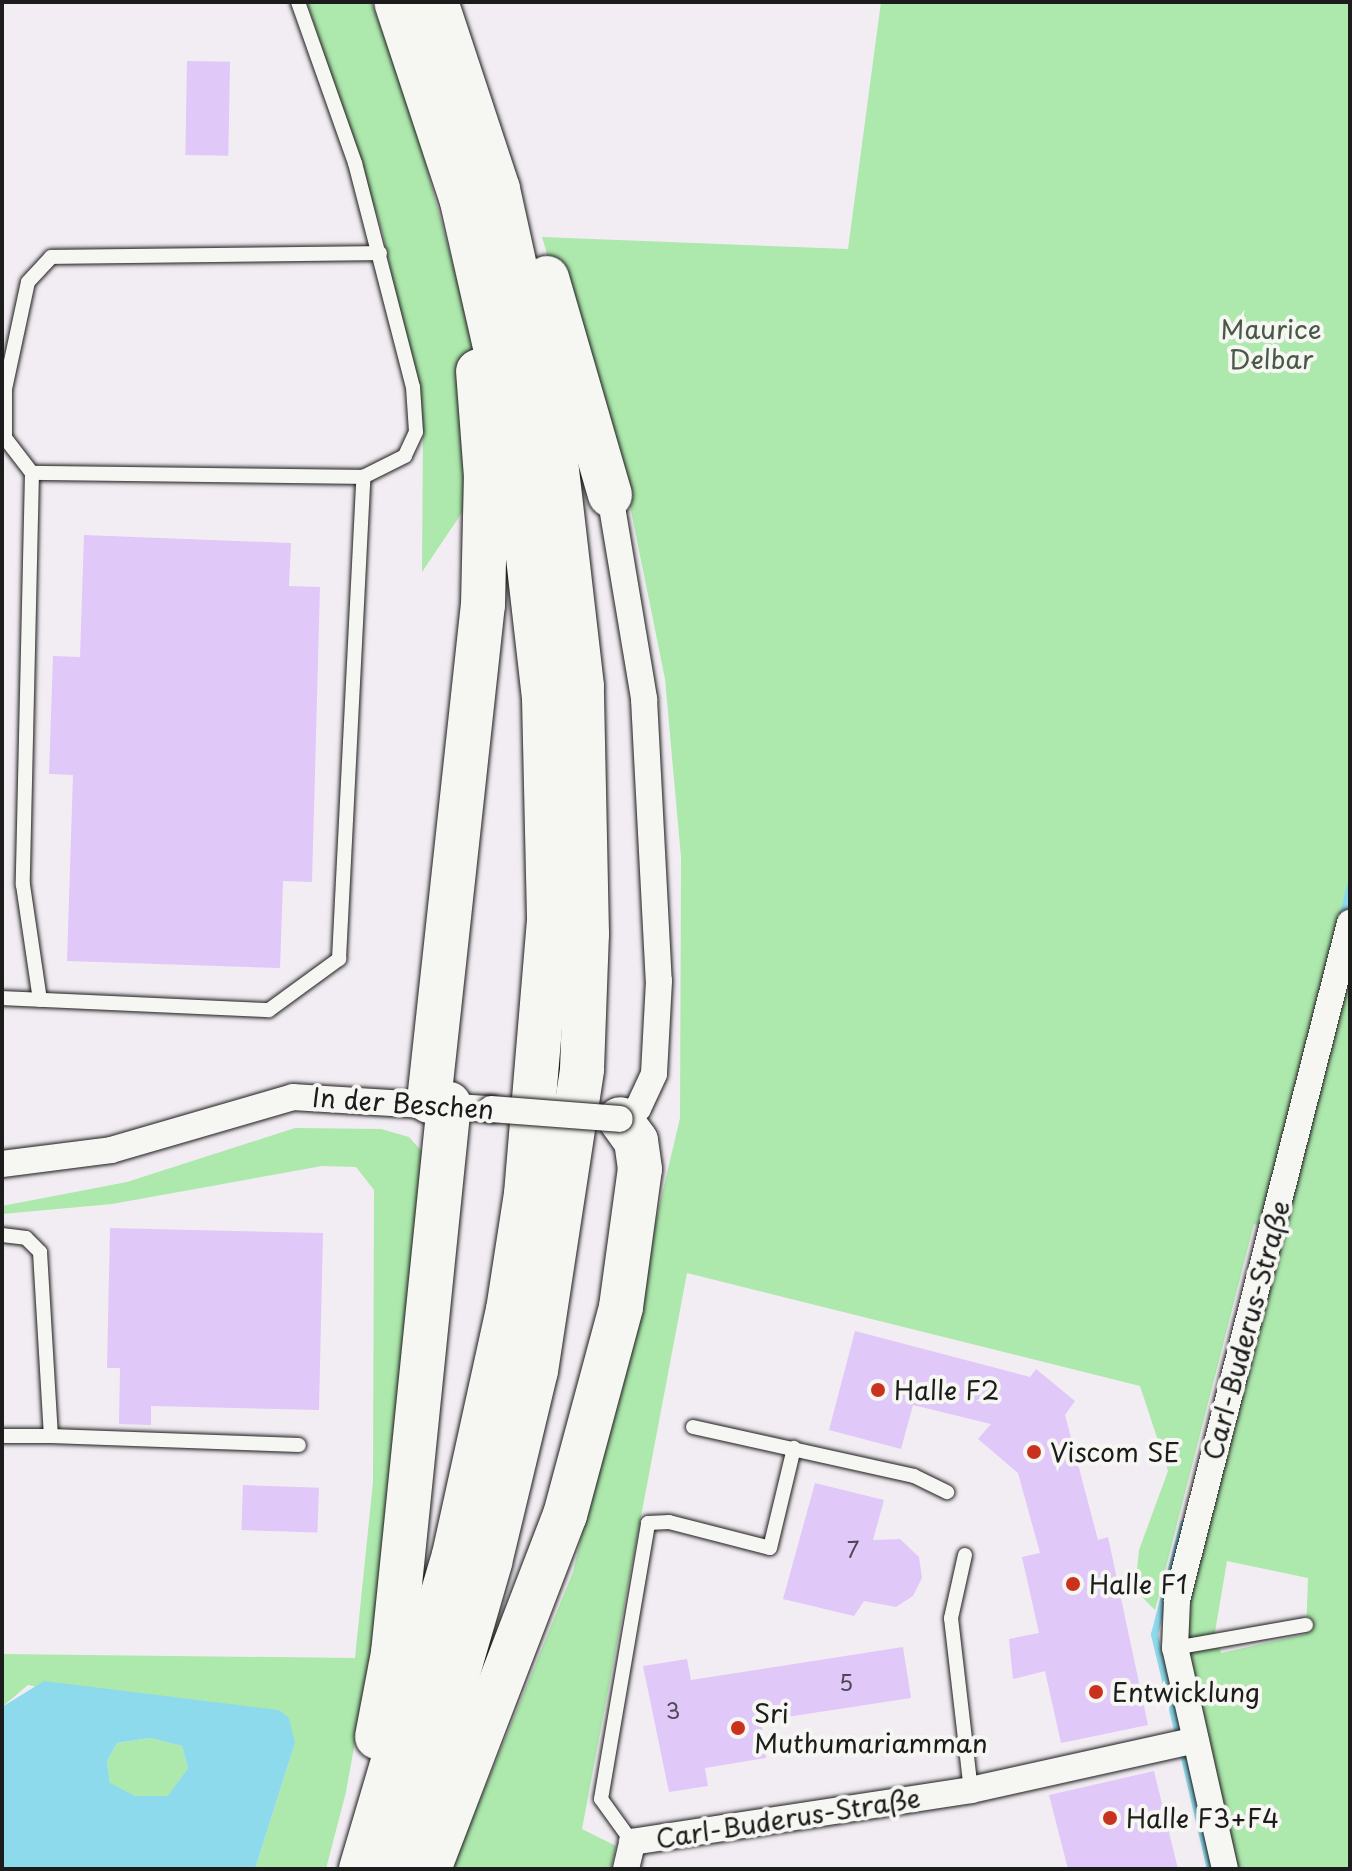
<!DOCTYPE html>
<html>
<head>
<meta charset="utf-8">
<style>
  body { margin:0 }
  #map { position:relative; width:1352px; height:1871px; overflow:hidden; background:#f2edf3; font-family:"Playpen Sans",sans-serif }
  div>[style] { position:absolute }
  .green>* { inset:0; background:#ade8ad }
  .water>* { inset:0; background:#8ddaec }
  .stream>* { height:7px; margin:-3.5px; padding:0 3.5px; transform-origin:3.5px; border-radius:3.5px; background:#8ddaec }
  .building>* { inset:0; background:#e0c8f8; transform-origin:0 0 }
  .roads { filter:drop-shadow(0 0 2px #1c1c1c) drop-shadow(0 0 2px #1c1c1c) }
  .service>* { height:14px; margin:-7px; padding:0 7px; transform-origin:7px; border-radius:7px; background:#f6f6f2 }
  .minor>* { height:26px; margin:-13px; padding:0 13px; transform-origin:13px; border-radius:13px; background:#f6f6f2 }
  .trunk>* { height:44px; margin:-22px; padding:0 22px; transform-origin:22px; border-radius:22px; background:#f6f6f2 }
  .bridges { filter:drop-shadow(0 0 2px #1c1c1c) drop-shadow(0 0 2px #1c1c1c) }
  .minor-bridge>* { height:26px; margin:-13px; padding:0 13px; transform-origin:13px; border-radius:13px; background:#f6f6f2 }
  .dots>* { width:22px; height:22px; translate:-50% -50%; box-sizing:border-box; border:4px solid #f6f6f2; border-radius:50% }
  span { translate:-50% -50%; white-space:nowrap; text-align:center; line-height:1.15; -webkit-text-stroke:8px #f6f6f2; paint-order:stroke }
  .number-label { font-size:22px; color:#4d4753 }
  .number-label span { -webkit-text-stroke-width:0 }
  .park-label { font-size:26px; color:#485948 }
  .street-label { font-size:26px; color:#1c1c1c }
  .poi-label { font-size:26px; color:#1c1c1c }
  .left { translate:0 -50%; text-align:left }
  .frame { position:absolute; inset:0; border:4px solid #1c1c1c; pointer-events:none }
</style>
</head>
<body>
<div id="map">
  <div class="green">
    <i style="clip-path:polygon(307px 2px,371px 2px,409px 103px,470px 327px,486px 477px,422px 572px,423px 424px,383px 234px)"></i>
    <i style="clip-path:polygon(evenodd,881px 2px,1350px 2px,1350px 1869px,1226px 1869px,1178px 1650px,1272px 1230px,1254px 1224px,1155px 1610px,1135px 1590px,1139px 1550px,1168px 1471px,1140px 1386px,687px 1273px,582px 1829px,616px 1846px,611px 1869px,452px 1869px,573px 1572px,680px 1118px,681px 857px,665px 679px,627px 491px,614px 477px,542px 237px,848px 249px,881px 2px,1227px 1561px,1308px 1578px,1306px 1634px,1221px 1653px,1215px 1632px,1227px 1561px)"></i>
    <i style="clip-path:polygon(295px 1128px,381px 1129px,409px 1137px,426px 1156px,424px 1207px,370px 1659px,346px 1792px,326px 1869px,255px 1869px,295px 1743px,28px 1685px,2px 1707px,2px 1654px,355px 1658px,373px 1482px,374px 1190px,356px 1167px,322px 1166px,112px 1204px,2px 1214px,2px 1206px,127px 1182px)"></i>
    <i style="clip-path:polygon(150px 1738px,182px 1746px,188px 1768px,169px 1796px,135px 1796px,110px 1784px,107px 1761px,117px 1743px)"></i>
  </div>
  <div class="water">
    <i style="clip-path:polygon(evenodd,44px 1681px,279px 1710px,289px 1718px,295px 1743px,255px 1869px,2px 1869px,2px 1707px,44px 1681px,150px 1738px,182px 1746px,188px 1768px,168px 1796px,135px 1796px,110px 1783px,107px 1761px,117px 1743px,150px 1738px)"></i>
  </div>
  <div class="stream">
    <i style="left:1341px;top:921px;width:38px;rotate:-76deg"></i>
    <i style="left:1178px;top:1734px;width:103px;rotate:-103.5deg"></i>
    <i style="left:1154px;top:1634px;width:115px;rotate:-75.4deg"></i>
    <i style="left:1183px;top:1753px;width:119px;rotate:76.9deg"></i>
  </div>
  <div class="building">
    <i style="left:187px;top:61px;width:43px;height:94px;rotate:1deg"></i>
    <i style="clip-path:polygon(84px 535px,291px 543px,289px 586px,320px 587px,312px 882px,283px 881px,280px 968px,67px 961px,73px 775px,49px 774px,53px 656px,80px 657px)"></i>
    <i style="clip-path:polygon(110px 1228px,323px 1233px,319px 1410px,151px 1406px,151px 1425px,119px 1424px,120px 1368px,107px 1368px)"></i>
    <i style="clip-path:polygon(855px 1331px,1030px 1377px,1036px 1369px,1075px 1401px,1065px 1415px,1098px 1540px,1108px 1537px,1148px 1725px,1061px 1743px,1045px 1671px,1013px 1679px,1009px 1639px,1039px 1633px,1022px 1557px,1040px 1553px,1018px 1473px,978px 1439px,991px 1424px,913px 1405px,901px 1449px,829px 1430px)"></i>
    <i style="clip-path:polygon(815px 1483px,884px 1500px,873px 1540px,900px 1539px,919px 1557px,922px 1578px,913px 1596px,896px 1607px,864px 1601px,854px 1616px,783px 1599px)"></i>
    <i style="left:243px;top:1485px;width:76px;height:45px;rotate:2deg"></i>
    <i style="clip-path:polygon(903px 1647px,911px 1698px,761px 1721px,766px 1758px,705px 1768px,708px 1786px,669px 1792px,643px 1666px,687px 1659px,691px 1680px)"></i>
    <i style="clip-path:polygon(1154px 1771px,1178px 1869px,1068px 1869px,1049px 1795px)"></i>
  </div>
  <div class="roads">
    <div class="service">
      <i style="left:298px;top:2px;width:171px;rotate:70.5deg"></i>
      <i style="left:355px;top:163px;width:231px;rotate:75.5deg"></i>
      <i style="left:413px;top:387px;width:45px;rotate:86.2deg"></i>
      <i style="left:416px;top:432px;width:26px;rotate:115deg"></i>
      <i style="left:405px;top:456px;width:47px;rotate:153.4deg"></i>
      <i style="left:32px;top:473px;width:44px;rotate:-127.6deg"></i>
      <i style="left:5px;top:438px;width:49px;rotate:-90deg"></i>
      <i style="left:5px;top:389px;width:109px;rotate:-77.9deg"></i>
      <i style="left:28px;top:282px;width:34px;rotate:-47deg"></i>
      <i style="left:51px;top:257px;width:329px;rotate:-0.7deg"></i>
      <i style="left:2px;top:998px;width:267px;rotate:2.6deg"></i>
      <i style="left:269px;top:1010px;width:87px;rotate:-36.1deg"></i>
      <i style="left:339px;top:959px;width:483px;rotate:-87.1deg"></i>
      <i style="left:363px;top:477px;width:331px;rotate:-179.3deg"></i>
      <i style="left:32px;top:473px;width:412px;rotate:91.3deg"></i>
      <i style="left:23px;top:885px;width:116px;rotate:81.6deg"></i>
      <i style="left:2px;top:1235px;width:24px;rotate:7deg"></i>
      <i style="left:26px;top:1238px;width:20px;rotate:45deg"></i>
      <i style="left:40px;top:1252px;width:184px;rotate:86.6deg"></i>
      <i style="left:51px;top:1436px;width:49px;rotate:180deg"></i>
      <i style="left:693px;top:1427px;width:226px;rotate:12.5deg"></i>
      <i style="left:914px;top:1476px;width:37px;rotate:26deg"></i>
      <i style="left:51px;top:1436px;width:248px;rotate:2.1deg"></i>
      <i style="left:965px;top:1555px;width:65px;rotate:102.5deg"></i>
      <i style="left:951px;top:1618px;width:173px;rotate:83.4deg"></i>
      <i style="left:1175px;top:1648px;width:133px;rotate:-10deg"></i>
      <i style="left:632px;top:1842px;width:53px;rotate:-125.8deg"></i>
      <i style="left:601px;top:1799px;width:280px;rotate:-80.3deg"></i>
      <i style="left:648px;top:1523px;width:21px;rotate:-3deg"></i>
      <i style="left:669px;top:1522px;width:104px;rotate:14.4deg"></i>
      <i style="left:770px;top:1548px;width:103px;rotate:-76.5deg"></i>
    </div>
    <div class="minor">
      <i style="left:610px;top:495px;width:207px;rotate:80.5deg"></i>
      <i style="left:644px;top:699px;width:282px;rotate:87deg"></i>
      <i style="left:659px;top:981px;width:93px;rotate:93.1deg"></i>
      <i style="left:654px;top:1074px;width:38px;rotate:115deg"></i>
      <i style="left:638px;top:1108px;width:21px;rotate:149deg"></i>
      <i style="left:2px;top:1164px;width:110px;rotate:-7.3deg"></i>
      <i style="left:111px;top:1150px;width:190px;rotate:-16.2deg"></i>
      <i style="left:293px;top:1097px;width:198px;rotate:3.5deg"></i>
      <i style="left:626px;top:1869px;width:28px;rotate:-77deg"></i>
      <i style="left:632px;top:1842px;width:343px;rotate:-8.7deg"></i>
      <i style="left:971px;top:1790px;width:230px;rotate:-12.5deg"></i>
      <i style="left:1225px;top:1869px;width:227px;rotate:-102.7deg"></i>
      <i style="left:1175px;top:1648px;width:48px;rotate:-87.6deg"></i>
      <i style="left:1177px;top:1600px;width:699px;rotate:-75.67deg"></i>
    </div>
    <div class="trunk">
      <i style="left:547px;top:278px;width:226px;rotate:73.8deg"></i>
      <i style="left:429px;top:1101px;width:499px;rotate:-83.8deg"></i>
      <i style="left:483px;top:605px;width:128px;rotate:-88.7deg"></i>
      <i style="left:486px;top:477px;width:106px;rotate:-94.3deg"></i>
      <i style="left:377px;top:1737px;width:86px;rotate:-79.2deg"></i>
      <i style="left:393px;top:1653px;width:552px;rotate:-84.18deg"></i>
      <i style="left:361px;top:1869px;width:327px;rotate:-73.5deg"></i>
      <i style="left:454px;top:1555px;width:251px;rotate:-77.6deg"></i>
      <i style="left:508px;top:1310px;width:117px;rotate:-81.2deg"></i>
      <i style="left:526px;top:1194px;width:277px;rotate:-85.2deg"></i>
      <i style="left:549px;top:918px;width:220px;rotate:-91.3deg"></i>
      <i style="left:544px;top:698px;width:274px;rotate:-96.5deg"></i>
      <i style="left:513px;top:426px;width:234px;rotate:-102.8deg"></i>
      <i style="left:461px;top:198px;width:206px;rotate:-108.3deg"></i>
      <i style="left:401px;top:1869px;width:320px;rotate:-73.8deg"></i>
      <i style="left:490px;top:1562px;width:196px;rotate:-76.5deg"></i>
      <i style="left:536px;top:1371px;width:305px;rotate:-81.3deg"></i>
      <i style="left:582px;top:1069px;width:135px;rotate:-87.9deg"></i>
      <i style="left:587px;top:934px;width:248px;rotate:-91.2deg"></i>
      <i style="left:582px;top:686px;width:244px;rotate:-96.6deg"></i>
      <i style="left:554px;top:444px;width:261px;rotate:-102.4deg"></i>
      <i style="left:498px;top:189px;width:197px;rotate:-108.3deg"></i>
      <i style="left:429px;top:1869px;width:379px;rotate:-69deg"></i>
      <i style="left:565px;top:1515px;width:215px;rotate:-74.9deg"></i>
      <i style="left:621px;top:1307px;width:139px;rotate:-82.2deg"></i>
      <i style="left:640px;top:1169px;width:28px;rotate:-98deg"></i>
      <i style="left:636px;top:1141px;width:27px;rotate:-126deg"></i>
    </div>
  </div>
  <div class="bridges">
    <div class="minor-bridge">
      <i style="left:491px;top:1109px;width:129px;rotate:4.4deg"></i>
    </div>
  </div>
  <div class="dots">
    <i style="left:878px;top:1390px;background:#c8321e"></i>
    <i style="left:1034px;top:1452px;background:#c8321e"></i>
    <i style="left:1073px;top:1584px;background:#c8321e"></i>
    <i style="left:1096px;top:1692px;background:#c8321e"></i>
    <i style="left:738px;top:1728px;background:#c8321e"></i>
    <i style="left:1110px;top:1818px;background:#c8321e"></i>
  </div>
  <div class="number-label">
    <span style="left:853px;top:1549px">7</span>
    <span style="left:846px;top:1682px">5</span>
    <span style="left:673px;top:1710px">3</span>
  </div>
  <div class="park-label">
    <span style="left:1271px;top:344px">Maurice<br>Delbar</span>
  </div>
  <div class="street-label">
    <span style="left:403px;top:1103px;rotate:4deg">In der Beschen</span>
    <span style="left:1246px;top:1330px;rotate:-75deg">Carl-Buderus-Straße</span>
    <span style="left:788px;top:1818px;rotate:-9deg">Carl-Buderus-Straße</span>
  </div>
  <div class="poi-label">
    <span class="left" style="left:894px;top:1390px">Halle F2</span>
    <span class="left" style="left:1050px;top:1452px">Viscom SE</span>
    <span class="left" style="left:1089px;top:1584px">Halle F1</span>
    <span class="left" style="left:1112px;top:1692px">Entwicklung</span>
    <span class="left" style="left:754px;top:1728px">Sri<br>Muthumariamman</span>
    <span class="left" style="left:1126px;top:1818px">Halle F3+F4</span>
  </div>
  <div class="frame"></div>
</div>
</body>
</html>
